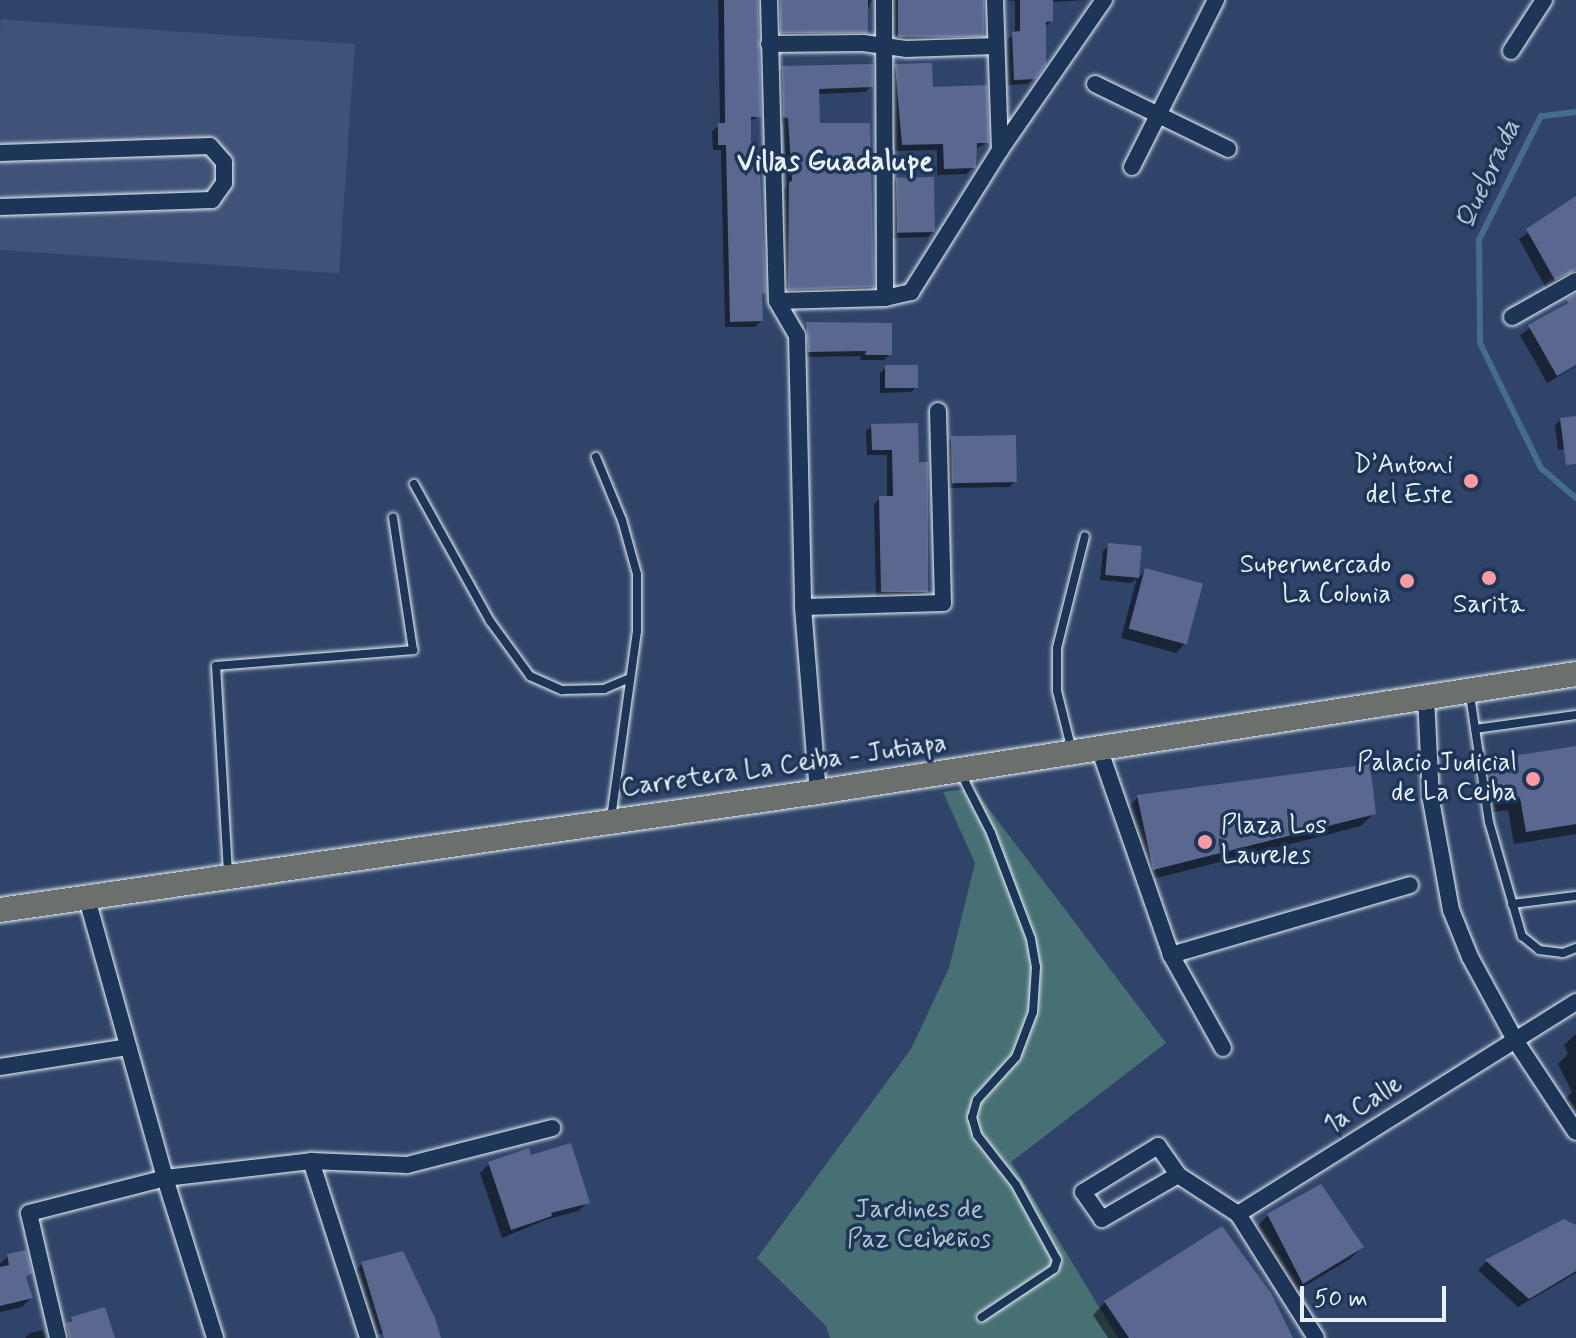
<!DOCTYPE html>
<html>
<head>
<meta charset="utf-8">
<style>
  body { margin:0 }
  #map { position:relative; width:1576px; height:1338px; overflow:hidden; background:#2f4468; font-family:Mynerve,sans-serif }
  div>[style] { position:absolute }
  .built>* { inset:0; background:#3f5277; transform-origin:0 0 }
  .green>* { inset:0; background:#477074 }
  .shadow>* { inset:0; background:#0007 }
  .stream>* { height:6px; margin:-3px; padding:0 3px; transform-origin:3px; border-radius:3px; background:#446d8c }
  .building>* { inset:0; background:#5a6890; transform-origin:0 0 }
  .roads { filter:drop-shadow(0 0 2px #e8f1f8) drop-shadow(0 0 2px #e8f1f8) }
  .service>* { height:8px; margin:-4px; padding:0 4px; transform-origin:4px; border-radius:4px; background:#1d3557 }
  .minor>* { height:16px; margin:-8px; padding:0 8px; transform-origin:8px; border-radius:8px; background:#1d3557 }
  .primary>* { height:24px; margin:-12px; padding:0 12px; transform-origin:12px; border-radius:12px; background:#6b706d }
  .dots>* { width:22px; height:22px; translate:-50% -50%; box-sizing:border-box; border:4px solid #1d3557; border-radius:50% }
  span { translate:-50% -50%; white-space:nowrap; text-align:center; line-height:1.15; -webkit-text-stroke:7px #1d3557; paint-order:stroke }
  .poi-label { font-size:26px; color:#e8f1f8 }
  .right { translate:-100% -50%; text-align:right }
  .left { translate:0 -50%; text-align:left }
  .street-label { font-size:26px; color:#e8f1f8 }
  .park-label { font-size:26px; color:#b0c4ca }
  .neighbourhood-label { font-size:28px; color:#e8f1f8; font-weight:700 }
  .water-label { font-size:28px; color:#afc3d2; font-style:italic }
  .scale { position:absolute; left:1300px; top:1286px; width:146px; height:36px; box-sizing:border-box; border:4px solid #e8f1f8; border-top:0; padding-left:10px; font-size:24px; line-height:28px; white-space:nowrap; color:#e8f1f8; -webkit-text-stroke:6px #1d3557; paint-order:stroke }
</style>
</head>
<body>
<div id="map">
  <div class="built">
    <i style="left:355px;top:44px;width:230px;height:355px;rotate:94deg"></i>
  </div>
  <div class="green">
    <i style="clip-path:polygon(973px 788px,1166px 1043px,1011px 1162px,1118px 1338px,830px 1338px,826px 1326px,757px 1258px,911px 1049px,949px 968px,975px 863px,943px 792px)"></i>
  </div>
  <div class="shadow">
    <i style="clip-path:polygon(718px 0,757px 0,759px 116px,749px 122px,760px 296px,761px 321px,755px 327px,725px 327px,721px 150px,713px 150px,712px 131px,720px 125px)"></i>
    <i style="clip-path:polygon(772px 0,872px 0,866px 13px,865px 32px,859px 38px,776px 38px)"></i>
    <i style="clip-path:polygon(888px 0,982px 0,983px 35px,977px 41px,894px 42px,893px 14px,890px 14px)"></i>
    <i style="clip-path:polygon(1007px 0,1087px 0,1051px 2px,1051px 21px,1045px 27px,1034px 78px,1028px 84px,1008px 85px,1007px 40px,1015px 33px,1015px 1px)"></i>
    <i style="clip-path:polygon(896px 66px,931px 89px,987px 142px,974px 150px,974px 167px,966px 174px,937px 175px,937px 150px,895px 151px,889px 73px)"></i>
    <i style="clip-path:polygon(783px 68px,871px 86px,865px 92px,817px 94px,818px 125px,872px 286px,866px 292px,783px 295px,784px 189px,787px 186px,783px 123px,778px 122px,777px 73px)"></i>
    <i style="clip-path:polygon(896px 180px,933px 232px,928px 237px,891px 238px,891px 186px)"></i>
    <i style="clip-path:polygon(1576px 199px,1576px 286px,1565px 278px,1546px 288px,1519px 239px)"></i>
    <i style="clip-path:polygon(1576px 297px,1576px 366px,1547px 383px,1520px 335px)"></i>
    <i style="clip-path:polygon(807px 324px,890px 354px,884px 360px,860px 360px,861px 356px,803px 357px,801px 330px)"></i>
    <i style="clip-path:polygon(886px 367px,916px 387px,911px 392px,880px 393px,880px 373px)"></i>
    <i style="clip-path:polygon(1576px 418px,1576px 448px,1558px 450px,1555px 425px,1561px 420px)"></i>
    <i style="clip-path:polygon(916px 425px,926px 591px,920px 597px,876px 597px,874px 504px,880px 498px,887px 498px,887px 455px,867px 455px,866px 431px,872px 426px)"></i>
    <i style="clip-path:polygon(952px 438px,1015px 481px,1010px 487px,946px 488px,946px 443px)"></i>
    <i style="clip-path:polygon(1109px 545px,1140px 548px,1137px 579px,1145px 571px,1185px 643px,1176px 653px,1121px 638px,1137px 578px,1132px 583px,1100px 580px,1103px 551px)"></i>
    <i style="clip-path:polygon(1576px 748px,1576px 834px,1514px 844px,1508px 810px,1482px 814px,1476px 775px,1488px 762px)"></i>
    <i style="clip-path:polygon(1138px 797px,1374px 813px,1361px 826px,1141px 882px,1126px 810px)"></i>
    <i style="clip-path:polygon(1576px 1034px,1576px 1113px,1570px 1116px,1562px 1102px,1572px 1092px,1558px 1064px,1568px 1054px,1564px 1045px)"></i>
    <i style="clip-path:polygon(530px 1157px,588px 1202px,578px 1211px,545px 1220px,502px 1238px,480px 1173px,489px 1164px)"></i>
    <i style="clip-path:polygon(1268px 1215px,1362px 1247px,1350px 1259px,1290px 1295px,1256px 1228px)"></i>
    <i style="clip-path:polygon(1564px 1221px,1576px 1227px,1576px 1273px,1518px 1307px,1478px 1270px,1486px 1262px)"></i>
    <i style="clip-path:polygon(8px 1256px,24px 1278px,31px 1298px,22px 1307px,0 1312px,0 1264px)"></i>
    <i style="clip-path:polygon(362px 1264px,439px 1338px,401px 1338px,399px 1329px,373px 1336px,353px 1272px)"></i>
    <i style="clip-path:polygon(1105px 1302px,1290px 1338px,1108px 1338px,1093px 1315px)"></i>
    <i style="clip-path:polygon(72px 1319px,113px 1338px,56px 1338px)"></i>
    <i style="clip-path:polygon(43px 1330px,45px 1338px,25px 1338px,30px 1333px)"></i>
  </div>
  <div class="stream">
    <i style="left:1576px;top:112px;width:35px;rotate:173deg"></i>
    <i style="left:1541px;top:116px;width:139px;rotate:116.6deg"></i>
    <i style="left:1479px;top:240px;width:103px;rotate:89.4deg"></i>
    <i style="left:1480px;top:343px;width:139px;rotate:64deg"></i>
    <i style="left:1541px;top:468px;width:46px;rotate:40.6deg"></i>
  </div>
  <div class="building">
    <i style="clip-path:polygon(724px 0,758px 0,761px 117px,751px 117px,751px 153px,759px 153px,766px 293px,762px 294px,763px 321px,730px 322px,726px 145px,718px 145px,718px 123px,725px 123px)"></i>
    <i style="left:780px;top:0;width:88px;height:33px"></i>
    <i style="left:898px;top:0;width:86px;height:37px"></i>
    <i style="clip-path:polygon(1020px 0,1053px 0,1053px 21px,1046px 22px,1046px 64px,1036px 79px,1014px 80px,1012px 32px,1020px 31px)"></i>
    <i style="clip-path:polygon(932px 63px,933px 87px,987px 85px,989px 143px,977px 143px,976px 168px,944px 169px,943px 144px,902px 145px,895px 64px)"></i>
    <i style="clip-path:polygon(873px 64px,873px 87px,819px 89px,820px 123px,870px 123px,874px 287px,788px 290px,789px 182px,792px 181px,788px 118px,783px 117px,782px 66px)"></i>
    <i style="left:934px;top:177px;width:55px;height:38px;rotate:89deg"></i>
    <i style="clip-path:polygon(1576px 196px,1576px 270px,1555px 280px,1526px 229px)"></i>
    <i style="clip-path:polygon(1576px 294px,1576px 365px,1557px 376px,1528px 325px,1568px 303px,1566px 299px)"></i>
    <i style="clip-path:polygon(806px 322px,892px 323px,892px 355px,865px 355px,866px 351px,808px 352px)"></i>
    <i style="left:885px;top:365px;width:33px;height:23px"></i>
    <i style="clip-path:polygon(1576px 416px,1576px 464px,1566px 465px,1560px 418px)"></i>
    <i style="clip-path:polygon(918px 423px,919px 462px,928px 462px,928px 592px,881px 592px,879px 496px,893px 496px,892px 450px,872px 450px,871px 424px)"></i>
    <i style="left:1016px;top:435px;width:47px;height:65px;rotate:89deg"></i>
    <i style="left:1108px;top:543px;width:34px;height:32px;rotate:5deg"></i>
    <i style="left:1145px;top:568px;width:60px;height:63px;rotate:15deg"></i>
    <i style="clip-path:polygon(1576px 746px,1576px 824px,1526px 832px,1520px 798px,1494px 802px,1487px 760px)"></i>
    <i style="clip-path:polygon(1370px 764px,1376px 814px,1153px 870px,1137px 795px)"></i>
    <i style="clip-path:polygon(571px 1143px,590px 1203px,551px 1213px,552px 1216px,511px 1230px,488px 1162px,529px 1148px,531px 1155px)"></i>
    <i style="clip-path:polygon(1321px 1184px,1364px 1247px,1303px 1284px,1267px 1214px)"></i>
    <i style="clip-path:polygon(1564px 1219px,1576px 1225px,1576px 1271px,1529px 1299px,1485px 1260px)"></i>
    <i style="clip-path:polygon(1222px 1226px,1271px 1293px,1293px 1338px,1129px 1338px,1104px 1301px)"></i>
    <i style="clip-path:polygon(26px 1250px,32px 1273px,26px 1277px,33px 1298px,0 1306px,0 1267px,9px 1265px,7px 1254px)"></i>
    <i style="clip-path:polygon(403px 1251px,435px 1318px,441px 1338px,384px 1338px,361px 1262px)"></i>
    <i style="clip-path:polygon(105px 1307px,115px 1338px,69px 1338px,66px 1323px,72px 1321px,71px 1317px)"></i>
  </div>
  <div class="roads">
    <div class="service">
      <i style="left:596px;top:457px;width:68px;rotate:67.6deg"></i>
      <i style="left:622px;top:520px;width:56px;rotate:74.5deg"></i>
      <i style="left:637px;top:574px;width:57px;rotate:90deg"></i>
      <i style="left:637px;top:631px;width:190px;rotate:97.9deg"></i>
      <i style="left:414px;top:484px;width:157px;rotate:61deg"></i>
      <i style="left:490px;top:621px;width:68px;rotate:54deg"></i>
      <i style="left:530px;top:676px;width:35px;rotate:24deg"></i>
      <i style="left:562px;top:690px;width:42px;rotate:-1.4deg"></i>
      <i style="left:604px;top:689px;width:28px;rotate:-23deg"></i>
      <i style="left:1470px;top:695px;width:128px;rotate:81.5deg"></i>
      <i style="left:1489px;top:822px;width:119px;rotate:73.9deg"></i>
      <i style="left:1522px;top:936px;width:22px;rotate:39deg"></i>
      <i style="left:1539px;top:950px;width:24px;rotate:7deg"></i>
      <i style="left:1563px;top:953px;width:14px;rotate:-21deg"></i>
      <i style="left:1475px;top:729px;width:102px;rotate:-7.9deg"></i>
      <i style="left:1072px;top:751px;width:62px;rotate:-104deg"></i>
      <i style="left:1057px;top:691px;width:43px;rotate:-90deg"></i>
      <i style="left:1057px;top:648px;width:115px;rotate:-76deg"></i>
      <i style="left:961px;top:774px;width:66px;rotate:63deg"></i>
      <i style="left:991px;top:833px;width:113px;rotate:69.3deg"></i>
      <i style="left:1031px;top:939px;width:28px;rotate:80deg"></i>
      <i style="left:1036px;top:967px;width:45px;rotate:93.8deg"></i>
      <i style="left:1033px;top:1012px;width:48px;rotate:110.7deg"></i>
      <i style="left:1016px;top:1057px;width:58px;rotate:132.2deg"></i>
      <i style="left:977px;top:1100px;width:18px;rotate:106deg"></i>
      <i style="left:972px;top:1117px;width:19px;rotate:74deg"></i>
      <i style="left:977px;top:1135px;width:63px;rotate:52deg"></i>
      <i style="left:1016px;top:1185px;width:85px;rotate:61.3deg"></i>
      <i style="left:1057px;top:1260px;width:9px;rotate:108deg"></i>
      <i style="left:1054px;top:1269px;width:87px;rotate:146.3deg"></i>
      <i style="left:228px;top:873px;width:207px;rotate:-93.3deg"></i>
      <i style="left:216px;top:666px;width:198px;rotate:-4.6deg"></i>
      <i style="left:413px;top:650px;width:134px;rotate:-98.6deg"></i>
      <i style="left:1512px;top:904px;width:64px;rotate:-7.1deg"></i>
    </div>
    <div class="minor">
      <i style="left:769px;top:0;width:301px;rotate:88.5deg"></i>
      <i style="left:777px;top:301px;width:39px;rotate:60deg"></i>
      <i style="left:797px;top:335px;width:272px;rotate:88.7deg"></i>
      <i style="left:803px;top:607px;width:186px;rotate:85.4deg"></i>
      <i style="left:884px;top:0;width:298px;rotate:89.8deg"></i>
      <i style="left:995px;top:0;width:150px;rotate:88.1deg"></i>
      <i style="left:769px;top:44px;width:94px;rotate:-0.6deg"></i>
      <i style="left:863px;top:43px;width:43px;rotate:7.9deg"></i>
      <i style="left:906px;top:49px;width:90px;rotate:-1.9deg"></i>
      <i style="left:1511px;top:51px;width:61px;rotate:-57.1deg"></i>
      <i style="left:1095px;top:84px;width:148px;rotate:26deg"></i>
      <i style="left:0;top:153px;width:210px;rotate:-1.9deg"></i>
      <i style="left:210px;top:146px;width:21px;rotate:49deg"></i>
      <i style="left:224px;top:162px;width:21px;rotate:90deg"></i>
      <i style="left:224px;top:183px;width:21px;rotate:125deg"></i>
      <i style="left:212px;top:200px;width:212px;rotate:178.1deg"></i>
      <i style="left:1132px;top:167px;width:187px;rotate:-63.3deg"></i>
      <i style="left:777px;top:301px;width:108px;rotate:-1.6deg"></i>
      <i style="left:885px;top:298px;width:27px;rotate:-13deg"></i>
      <i style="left:911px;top:292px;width:168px;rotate:-57.9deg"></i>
      <i style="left:1000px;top:150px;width:183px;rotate:-55.3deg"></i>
      <i style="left:1512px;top:317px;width:73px;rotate:-29.4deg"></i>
      <i style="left:803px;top:607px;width:140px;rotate:-1.6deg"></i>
      <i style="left:943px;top:603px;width:192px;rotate:-91.5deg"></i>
      <i style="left:1426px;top:697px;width:103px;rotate:87.2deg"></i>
      <i style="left:1431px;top:800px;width:112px;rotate:79.7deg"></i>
      <i style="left:1451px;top:910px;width:51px;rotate:68deg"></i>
      <i style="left:1470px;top:957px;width:94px;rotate:61.5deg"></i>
      <i style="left:1515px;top:1040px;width:110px;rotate:56.5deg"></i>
      <i style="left:1099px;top:748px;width:219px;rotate:70.8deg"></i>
      <i style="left:86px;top:895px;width:294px;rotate:74.4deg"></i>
      <i style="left:165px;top:1178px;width:168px;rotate:72.6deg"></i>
      <i style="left:1223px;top:1048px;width:107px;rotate:-119.2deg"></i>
      <i style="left:1171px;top:955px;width:249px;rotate:-16.3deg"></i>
      <i style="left:0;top:1067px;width:129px;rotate:-8.9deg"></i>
      <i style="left:311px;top:1161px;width:186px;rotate:72.1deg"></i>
      <i style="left:1178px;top:1175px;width:88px;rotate:149.9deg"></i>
      <i style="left:1102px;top:1219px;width:33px;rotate:-125deg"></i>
      <i style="left:1083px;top:1192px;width:88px;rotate:-31.5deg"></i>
      <i style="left:1158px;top:1146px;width:35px;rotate:55deg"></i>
      <i style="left:1178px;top:1175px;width:72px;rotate:33deg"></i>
      <i style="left:1238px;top:1214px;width:146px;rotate:57.8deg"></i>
      <i style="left:1238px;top:1214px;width:399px;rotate:-32.1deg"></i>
      <i style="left:58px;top:1338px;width:128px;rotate:-103.1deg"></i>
      <i style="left:29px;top:1213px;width:140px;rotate:-14.4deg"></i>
      <i style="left:165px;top:1178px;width:147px;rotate:-6.6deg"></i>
      <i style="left:311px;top:1161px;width:96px;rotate:2.4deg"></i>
      <i style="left:407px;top:1165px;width:150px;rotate:-14.3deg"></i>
    </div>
    <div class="primary">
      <i style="left:0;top:910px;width:826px;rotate:-8.21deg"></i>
      <i style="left:818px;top:792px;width:767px;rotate:-8.85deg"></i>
    </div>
  </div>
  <div class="dots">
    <i style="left:1471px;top:481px;background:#ff9aa2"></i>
    <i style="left:1489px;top:578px;background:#ff9aa2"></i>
    <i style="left:1407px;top:581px;background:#ff9aa2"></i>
    <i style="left:1533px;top:779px;background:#ff9aa2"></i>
    <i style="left:1205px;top:842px;background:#ff9aa2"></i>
  </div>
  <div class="poi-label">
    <span class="right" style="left:1453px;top:481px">D’Antoni<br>del Este</span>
    <span class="right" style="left:1391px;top:581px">Supermercado<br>La Colonia</span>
    <span style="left:1489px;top:606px">Sarita</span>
    <span class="right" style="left:1517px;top:779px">Palacio Judicial<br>de La Ceiba</span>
    <span class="left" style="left:1221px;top:842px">Plaza Los<br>Laureles</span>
  </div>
  <div class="street-label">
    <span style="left:784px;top:767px;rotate:-8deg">Carretera La Ceiba - Jutiapa</span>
    <span style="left:1364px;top:1106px;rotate:-32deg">1a Calle</span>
  </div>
  <div class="park-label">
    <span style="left:919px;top:1226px">Jardines de<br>Paz Ceibeños</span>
  </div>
  <div class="neighbourhood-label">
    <span style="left:835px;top:163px">Villas Guadalupe</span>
  </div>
  <div class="water-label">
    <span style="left:1489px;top:175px;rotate:-65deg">Quebrada</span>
  </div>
  <div class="scale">50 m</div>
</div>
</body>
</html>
